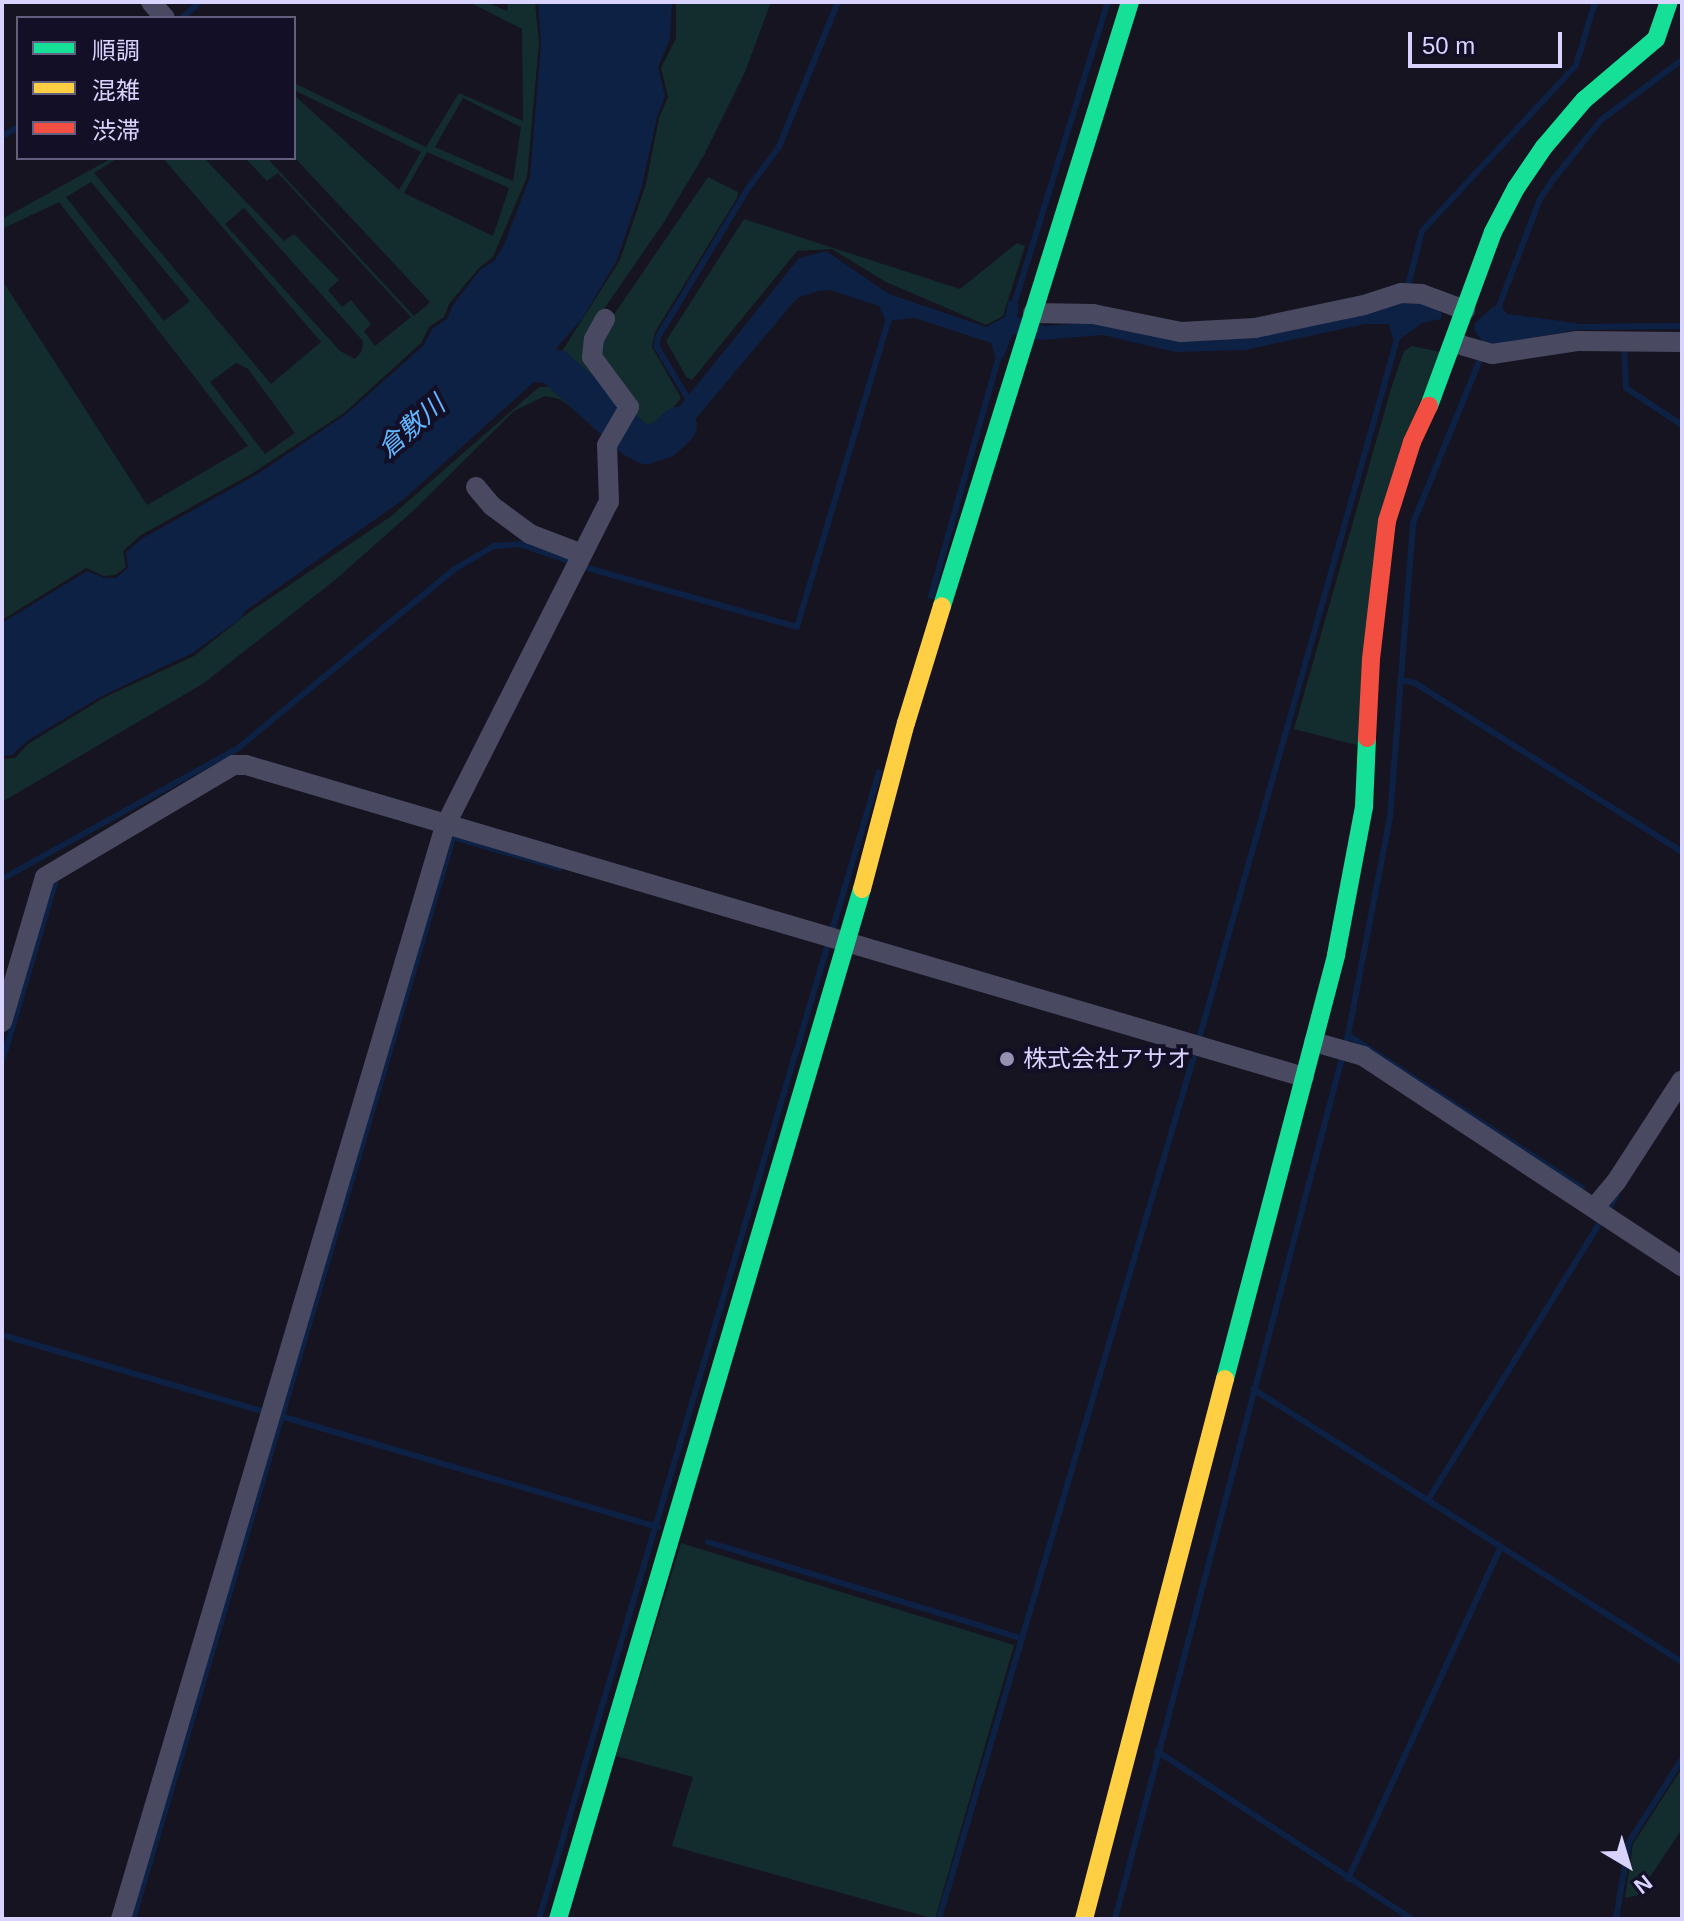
<!DOCTYPE html>
<html>
<head>
<meta charset="utf-8">
<style>
  body { margin:0 }
  #map { position:relative; width:1684px; height:1921px; overflow:hidden; background:#161421; font-family:Arial,"Noto Sans JP",sans-serif }
  div>[style] { position:absolute }
  .green>* { inset:0; background:#132c2d }
  .water>* { inset:0; background:#0d2144 }
  .stream>* { height:6px; margin:-3px; padding:0 3px; transform-origin:3px; border-radius:3px; background:#0d2144 }
  .river>* { height:38px; margin:-19px; padding:0 19px; transform-origin:19px; border-radius:19px; background:#0d2144 }
  .street>* { height:20px; margin:-10px; padding:0 10px; transform-origin:10px; border-radius:10px; background:#4a4962 }
  .fast>* { height:18px; margin:-9px; padding:0 9px; transform-origin:9px; border-radius:9px; background:#16e098 }
  .slow>* { height:18px; margin:-9px; padding:0 9px; transform-origin:9px; border-radius:9px; background:#ffcf43 }
  .jam>* { height:18px; margin:-9px; padding:0 9px; transform-origin:9px; border-radius:9px; background:#f24e42 }
  .dots>* { width:22px; height:22px; translate:-50% -50%; box-sizing:border-box; border:4px solid #130f26; border-radius:50% }
  span { translate:-50% -50%; white-space:nowrap; text-align:center; line-height:1.15; -webkit-text-stroke:8px #130f26; paint-order:stroke }
  .poi-label { font-size:24px; color:#d9d4ff }
  .left { translate:0 -50%; text-align:left }
  .water-label { font-size:26px; color:#62b6ff; font-style:italic }
  .frame { position:absolute; inset:0; border:4px solid #d9d4ff; pointer-events:none }
  .legend { position:absolute; left:16px; top:16px; width:280px; height:144px; box-sizing:border-box; background:#130f26; border:2px solid #625e7d; margin:0; padding:10px 14px; list-style:none; font-size:24px; color:#d9d4ff }
  .legend li { display:flex; align-items:center; gap:16px; height:40px }
  .legend b { width:40px; border:2px solid #625e7d }
  .north { position:absolute; left:1588px; top:1825px; width:80px; height:80px; -webkit-text-stroke:6px #130f26; paint-order:stroke; rotate:142deg; font-size:22px; font-weight:700; line-height:32px; text-align:center; color:#d9d4ff }
  .north::after { content:''; display:block; margin:auto; width:28px; height:36px; background:#d9d4ff; clip-path:polygon(50% 0,100% 100%,50% 72%,0 100%) }
  .scale { position:absolute; left:1408px; top:32px; width:154px; height:36px; box-sizing:border-box; border:4px solid #d9d4ff; border-top:0; padding-left:10px; font-size:24px; line-height:28px; white-space:nowrap; color:#d9d4ff; -webkit-text-stroke:6px #130f26; paint-order:stroke }
</style>
</head>
<body>
<div id="map">
  <div class="green">
    <i style="clip-path:polygon(evenodd,469px 2px,486px 2px,507px 11px,508px 2px,535px 2px,539px 43px,527px 177px,493px 257px,479px 268px,449px 304px,444px 317px,429px 327px,421px 343px,344px 413px,253px 473px,141px 535px,123px 551px,126px 567px,115px 575px,104px 576px,86px 568px,2px 620px,2px 280px,147px 505px,248px 446px,59px 202px,2px 229px,2px 219px,112px 158px,118px 158px,94px 173px,271px 384px,321px 342px,163px 158px,204px 158px,284px 241px,294px 234px,339px 280px,328px 290px,342px 307px,351px 300px,371px 324px,364px 331px,375px 346px,411px 317px,278px 173px,267px 181px,245px 158px,267px 158px,414px 316px,430px 302px,294px 157px,294px 95px,399px 190px,421px 152px,294px 90px,294px 83px,426px 147px,459px 93px,523px 121px,522px 29px,469px 2px,463px 98px,521px 127px,513px 181px,435px 147px,463px 98px,469px 2px,427px 152px,509px 188px,493px 236px,404px 193px,427px 152px,469px 2px,91px 182px,190px 301px,164px 321px,66px 197px,91px 182px,469px 2px,244px 208px,363px 341px,362px 351px,355px 359px,340px 351px,225px 224px,244px 208px,469px 2px,236px 363px,248px 369px,295px 433px,265px 454px,210px 382px,236px 363px)"></i>
    <i style="clip-path:polygon(676px 2px,771px 2px,745px 72px,704px 155px,664px 222px,595px 322px,609px 393px,606px 398px,600px 397px,597px 388px,559px 356px,620px 260px,646px 184px,659px 118px,668px 97px,661px 68px,676px 38px)"></i>
    <i style="clip-path:polygon(708px 177px,738px 192px,737px 198px,655px 332px,652px 347px,681px 398px,663px 421px,652px 429px,640px 430px,628px 421px,598px 355px,609px 322px)"></i>
    <i style="clip-path:polygon(744px 219px,960px 289px,1017px 243px,1025px 246px,1003px 316px,986px 325px,886px 282px,832px 249px,797px 251px,692px 380px,687px 378px,666px 341px)"></i>
    <i style="clip-path:polygon(1412px 346px,1440px 352px,1404px 442px,1357px 745px,1294px 729px,1391px 389px,1404px 351px)"></i>
    <i style="clip-path:polygon(539px 387px,552px 387px,588px 411px,584px 416px,559px 399px,545px 396px,514px 411px,413px 511px,335px 580px,204px 683px,2px 802px,2px 759px,15px 758px,28px 744px,105px 697px,194px 656px,248px 613px,390px 517px)"></i>
    <i style="clip-path:polygon(681px 1543px,1014px 1645px,935px 1919px,672px 1846px,693px 1777px,616px 1756px)"></i>
    <i style="clip-path:polygon(1682px 1768px,1682px 1829px,1638px 1895px,1625px 1898px,1633px 1844px)"></i>
  </div>
  <div class="water">
    <i style="clip-path:polygon(538px 2px,672px 2px,670px 39px,658px 67px,665px 96px,657px 117px,642px 186px,617px 260px,582px 319px,558px 346px,556px 357px,596px 390px,598px 399px,591px 408px,583px 406px,553px 384px,534px 382px,404px 499px,245px 611px,240px 619px,192px 653px,102px 696px,27px 741px,12px 755px,2px 756px,2px 623px,87px 571px,105px 578px,116px 578px,128px 568px,126px 552px,143px 538px,256px 475px,345px 415px,423px 346px,433px 328px,447px 319px,453px 305px,480px 270px,494px 261px,504px 245px,530px 177px,541px 43px)"></i>
    <i style="clip-path:polygon(826px 251px,889px 294px,986px 327px,1005px 317px,1009px 300px,1019px 304px,1017px 317px,1044px 326px,1100px 322px,1179px 340px,1407px 300px,1425px 303px,1442px 313px,1441px 319px,1422px 323px,1399px 340px,1393px 339px,1389px 324px,1365px 324px,1245px 350px,1175px 352px,1103px 335px,1041px 340px,1013px 334px,1003px 358px,995px 356px,991px 343px,915px 318px,886px 321px,879px 306px,830px 290px,819px 291px,799px 297px,792px 304px,672px 447px,646px 454px,632px 447px,635px 435px,656px 431px,668px 421px,799px 258px)"></i>
    <i style="clip-path:polygon(1494px 306px,1503px 308px,1507px 314px,1576px 323px,1576px 330px,1495px 345px,1483px 342px,1474px 330px,1475px 323px)"></i>
  </div>
  <div class="stream">
    <i style="left:182px;top:18px;width:24px;rotate:-42deg"></i>
    <i style="left:2px;top:136px;width:18px;rotate:-29deg"></i>
    <i style="left:1407px;top:290px;width:61px;rotate:-75.7deg"></i>
    <i style="left:1422px;top:231px;width:226px;rotate:-47.1deg"></i>
    <i style="left:1576px;top:65px;width:66px;rotate:-73.2deg"></i>
    <i style="left:1013px;top:308px;width:320px;rotate:-72.8deg"></i>
    <i style="left:1496px;top:314px;width:123px;rotate:-69.1deg"></i>
    <i style="left:1540px;top:199px;width:22px;rotate:-56deg"></i>
    <i style="left:1552px;top:181px;width:78px;rotate:-51.2deg"></i>
    <i style="left:1601px;top:120px;width:101px;rotate:-36.5deg"></i>
    <i style="left:1570px;top:327px;width:112px;rotate:-0.5deg"></i>
    <i style="left:1624px;top:348px;width:40px;rotate:87.1deg"></i>
    <i style="left:1626px;top:388px;width:67px;rotate:33.5deg"></i>
    <i style="left:690px;top:402px;width:64px;rotate:-121deg"></i>
    <i style="left:657px;top:347px;width:10px;rotate:-84deg"></i>
    <i style="left:658px;top:337px;width:175px;rotate:-58.8deg"></i>
    <i style="left:749px;top:187px;width:50px;rotate:-53.1deg"></i>
    <i style="left:779px;top:147px;width:157px;rotate:-67.9deg"></i>
    <i style="left:931px;top:596px;width:257px;rotate:-74.2deg"></i>
    <i style="left:1400px;top:680px;width:15px;rotate:11deg"></i>
    <i style="left:1415px;top:683px;width:316px;rotate:32.3deg"></i>
    <i style="left:2px;top:879px;width:269px;rotate:-29deg"></i>
    <i style="left:237px;top:749px;width:281px;rotate:-39.6deg"></i>
    <i style="left:453px;top:570px;width:48px;rotate:-30.3deg"></i>
    <i style="left:494px;top:546px;width:26px;rotate:-4deg"></i>
    <i style="left:520px;top:544px;width:75px;rotate:19.4deg"></i>
    <i style="left:591px;top:569px;width:214px;rotate:15.7deg"></i>
    <i style="left:797px;top:627px;width:325px;rotate:-73.4deg"></i>
    <i style="left:1348px;top:1035px;width:280px;rotate:33.2deg"></i>
    <i style="left:2px;top:1062px;width:187px;rotate:-73.5deg"></i>
    <i style="left:2px;top:1335px;width:275px;rotate:16.3deg"></i>
    <i style="left:1253px;top:1389px;width:508px;rotate:32.47deg"></i>
    <i style="left:277px;top:1415px;width:397px;rotate:16.4deg"></i>
    <i style="left:1428px;top:1500px;width:357px;rotate:-58.2deg"></i>
    <i style="left:708px;top:1542px;width:327px;rotate:17.1deg"></i>
    <i style="left:1157px;top:1751px;width:305px;rotate:33.4deg"></i>
    <i style="left:1348px;top:1879px;width:366px;rotate:-65.3deg"></i>
    <i style="left:133px;top:1919px;width:1128px;rotate:-73.52deg"></i>
    <i style="left:453px;top:837px;width:111px;rotate:16.2deg"></i>
    <i style="left:539px;top:1919px;width:1196px;rotate:-73.49deg"></i>
    <i style="left:939px;top:1919px;width:918px;rotate:-73.54deg"></i>
    <i style="left:1199px;top:1039px;width:735px;rotate:-74.2deg"></i>
    <i style="left:1115px;top:1919px;width:914px;rotate:-75.23deg"></i>
    <i style="left:1348px;top:1035px;width:222px;rotate:-79.1deg"></i>
    <i style="left:1390px;top:817px;width:295px;rotate:-85.5deg"></i>
    <i style="left:1413px;top:523px;width:182px;rotate:-67.7deg"></i>
    <i style="left:1616px;top:1919px;width:78px;rotate:-80.4deg"></i>
    <i style="left:1629px;top:1842px;width:98px;rotate:-57.4deg"></i>
  </div>
  <div class="river">
    <i style="left:557px;top:369px;width:103px;rotate:42.2deg"></i>
    <i style="left:633px;top:438px;width:15px;rotate:28deg"></i>
    <i style="left:646px;top:445px;width:19px;rotate:-18deg"></i>
    <i style="left:664px;top:439px;width:19px;rotate:-43deg"></i>
  </div>
  <div class="street">
    <i style="left:151px;top:2px;width:21px;rotate:49deg"></i>
    <i style="left:1033px;top:313px;width:60px;rotate:1deg"></i>
    <i style="left:1093px;top:314px;width:90px;rotate:11.6deg"></i>
    <i style="left:1181px;top:332px;width:74px;rotate:-3.1deg"></i>
    <i style="left:1255px;top:328px;width:111px;rotate:-11.9deg"></i>
    <i style="left:1364px;top:305px;width:39px;rotate:-18deg"></i>
    <i style="left:1401px;top:293px;width:21px;rotate:3deg"></i>
    <i style="left:1422px;top:294px;width:46px;rotate:20.4deg"></i>
    <i style="left:1454px;top:343px;width:40px;rotate:16deg"></i>
    <i style="left:1492px;top:354px;width:86px;rotate:-8.7deg"></i>
    <i style="left:1577px;top:341px;width:105px;rotate:0.5deg"></i>
    <i style="left:476px;top:487px;width:25px;rotate:50deg"></i>
    <i style="left:492px;top:506px;width:47px;rotate:36.4deg"></i>
    <i style="left:530px;top:534px;width:56px;rotate:21deg"></i>
    <i style="left:2px;top:1022px;width:151px;rotate:-73.5deg"></i>
    <i style="left:45px;top:877px;width:220px;rotate:-30.7deg"></i>
    <i style="left:234px;top:765px;width:12px"></i>
    <i style="left:246px;top:765px;width:1103px;rotate:16.43deg"></i>
    <i style="left:1314px;top:1042px;width:51px;rotate:15.9deg"></i>
    <i style="left:1363px;top:1056px;width:382px;rotate:33.4deg"></i>
    <i style="left:1594px;top:1208px;width:34px;rotate:-50deg"></i>
    <i style="left:1616px;top:1182px;width:121px;rotate:-57.1deg"></i>
    <i style="left:121px;top:1919px;width:1140px;rotate:-73.49deg"></i>
    <i style="left:445px;top:826px;width:363px;rotate:-63.2deg"></i>
    <i style="left:609px;top:502px;width:57px;rotate:-92deg"></i>
    <i style="left:607px;top:445px;width:44px;rotate:-59.9deg"></i>
    <i style="left:629px;top:407px;width:62px;rotate:-126.5deg"></i>
    <i style="left:592px;top:357px;width:18px;rotate:-84deg"></i>
    <i style="left:594px;top:339px;width:23px;rotate:-61deg"></i>
  </div>
  <div class="fast">
    <i style="left:1429px;top:406px;width:185px;rotate:-69.8deg"></i>
    <i style="left:1493px;top:232px;width:50px;rotate:-62.4deg"></i>
    <i style="left:1516px;top:188px;width:50px;rotate:-55.7deg"></i>
    <i style="left:1544px;top:147px;width:62px;rotate:-49.6deg"></i>
    <i style="left:1584px;top:100px;width:94px;rotate:-40.3deg"></i>
    <i style="left:1656px;top:39px;width:39px;rotate:-71deg"></i>
    <i style="left:942px;top:606px;width:633px;rotate:-72.71deg"></i>
    <i style="left:1225px;top:1379px;width:438px;rotate:-75.3deg"></i>
    <i style="left:1336px;top:955px;width:151px;rotate:-79.3deg"></i>
    <i style="left:1364px;top:807px;width:69px;rotate:-87.5deg"></i>
    <i style="left:558px;top:1919px;width:1074px;rotate:-73.56deg"></i>
  </div>
  <div class="slow">
    <i style="left:862px;top:889px;width:172px;rotate:-75.2deg"></i>
    <i style="left:906px;top:723px;width:122px;rotate:-72.9deg"></i>
    <i style="left:1084px;top:1919px;width:558px;rotate:-75.37deg"></i>
  </div>
  <div class="jam">
    <i style="left:1367px;top:738px;width:79px;rotate:-87.1deg"></i>
    <i style="left:1371px;top:659px;width:139px;rotate:-83.4deg"></i>
    <i style="left:1387px;top:521px;width:83px;rotate:-72.4deg"></i>
    <i style="left:1412px;top:442px;width:40px;rotate:-65deg"></i>
  </div>
  <div class="dots">
    <i style="left:1007px;top:1059px;background:#9591b1"></i>
  </div>
  <div class="poi-label">
    <span class="left" style="left:1023px;top:1059px">株式会社アサオ</span>
  </div>
  <div class="water-label">
    <span style="left:412px;top:427px;rotate:-41deg">倉敷川</span>
  </div>
  <div class="frame"></div>
  <ul class="legend">
  <li><b style="height:10px;background:#16e098"></b>順調</li>
  <li><b style="height:10px;background:#ffcf43"></b>混雑</li>
  <li><b style="height:10px;background:#f24e42"></b>渋滞</li>
  </ul>
  <div class="north">N</div>
  <div class="scale">50 m</div>
</div>
</body>
</html>
